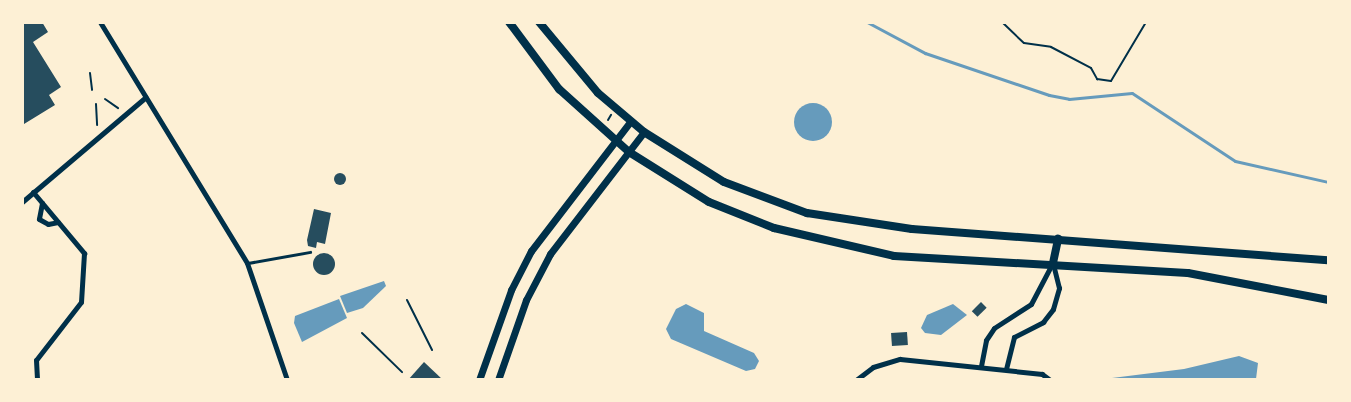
<!DOCTYPE html>
<html>
<head>
<meta charset="utf-8">
<style>
  body { margin:0 }
  #map { position:relative; width:1351px; height:402px; overflow:hidden; background:#fdf0d5; font-family:"Exo 2",sans-serif }
  div>[style] { position:absolute }
  .water>* { inset:0; background:#669bbc }
  .round { border-radius:50% }
  .stream>* { height:3px; margin:-1.5px; padding:0 1.5px; transform-origin:1.5px; border-radius:1.5px; background:#669bbc }
  .building>* { inset:0; background:#264d5e; transform-origin:0 0 }
  .path>* { height:2px; margin:-1px; padding:0 1px; transform-origin:1px; border-radius:1px; background:#003049 }
  .service>* { height:2.5px; margin:-1.25px; padding:0 1.25px; transform-origin:1.25px; border-radius:1.25px; background:#003049 }
  .minor>* { height:5px; margin:-2.5px; padding:0 2.5px; transform-origin:2.5px; border-radius:2.5px; background:#003049 }
  .tertiary>* { height:7px; margin:-3.5px; padding:0 3.5px; transform-origin:3.5px; border-radius:3.5px; background:#003049 }
  .secondary>* { height:8px; margin:-4px; padding:0 4px; transform-origin:4px; border-radius:4px; background:#003049 }
  span { translate:-50% -50%; white-space:nowrap; text-align:center; line-height:1.15; -webkit-text-stroke:4.5px #fdf0d5; paint-order:stroke }
  .frame { position:absolute; inset:0; border:24px solid #fdf0d5; pointer-events:none }
</style>
</head>
<body>
<div id="map">
  <div class="water">
    <i class="round" style="left:794px;top:103px;width:38px;height:38px"></i>
    <i style="clip-path:polygon(384px 281px,386px 286px,363px 308px,347px 313px,340px 296px)"></i>
    <i style="clip-path:polygon(339px 299px,347px 318px,302px 342px,294px 323px,295px 316px)"></i>
    <i style="clip-path:polygon(686px 304px,704px 313px,704px 331px,754px 353px,759px 361px,755px 369px,746px 371px,671px 339px,666px 329px,676px 309px)"></i>
    <i style="clip-path:polygon(953px 304px,967px 315px,941px 335px,925px 333px,921px 328px,927px 315px)"></i>
    <i style="clip-path:polygon(1239px 356px,1258px 363px,1256px 379px,1104px 379px,1184px 369px)"></i>
  </div>
  <div class="stream">
    <i style="left:867px;top:22px;width:66px;rotate:28.1deg"></i>
    <i style="left:925px;top:53px;width:131px;rotate:18.7deg"></i>
    <i style="left:1049px;top:95px;width:20px;rotate:11deg"></i>
    <i style="left:1069px;top:99px;width:63px;rotate:-5.4deg"></i>
    <i style="left:1132px;top:93px;width:123px;rotate:33.4deg"></i>
    <i style="left:1235px;top:161px;width:95px;rotate:12.7deg"></i>
  </div>
  <div class="building">
    <i style="clip-path:polygon(22px 22px,42px 22px,48px 32px,33px 42px,61px 87px,49px 95px,55px 105px,24px 124px)"></i>
    <i class="round" style="left:334px;top:173px;width:12px;height:12px"></i>
    <i style="clip-path:polygon(314px 209px,331px 213px,325px 244px,317px 242px,316px 248px,308px 246px,307px 240px)"></i>
    <i class="round" style="left:313px;top:253px;width:22px;height:22px"></i>
    <i style="left:981px;top:302px;width:8px;height:13px;rotate:45deg"></i>
    <i style="left:907px;top:332px;width:13px;height:16px;rotate:86deg"></i>
    <i style="clip-path:polygon(424px 362px,443px 380px,408px 380px)"></i>
  </div>
  <div class="path">
    <i style="left:1002px;top:22px;width:30px;rotate:44deg"></i>
    <i style="left:1024px;top:43px;width:27px;rotate:8deg"></i>
    <i style="left:1051px;top:47px;width:45px;rotate:27.7deg"></i>
    <i style="left:1091px;top:68px;width:13px;rotate:61deg"></i>
    <i style="left:1097px;top:79px;width:14px;rotate:8deg"></i>
    <i style="left:1111px;top:81px;width:69px;rotate:-59.3deg"></i>
    <i style="left:90px;top:73px;width:17px;rotate:83deg"></i>
    <i style="left:105px;top:99px;width:16px;rotate:35deg"></i>
    <i style="left:96px;top:104px;width:21px;rotate:87deg"></i>
    <i style="left:608px;top:120px;width:6px;rotate:-59deg"></i>
    <i style="left:407px;top:300px;width:56px;rotate:63.4deg"></i>
    <i style="left:362px;top:333px;width:56px;rotate:44.3deg"></i>
  </div>
  <div class="service">
    <i style="left:248px;top:263px;width:63px;rotate:-10.1deg"></i>
  </div>
  <div class="minor">
    <i style="left:100px;top:22px;width:282px;rotate:58.6deg"></i>
    <i style="left:247px;top:263px;width:124px;rotate:71.1deg"></i>
    <i style="left:33px;top:192px;width:80px;rotate:50.1deg"></i>
    <i style="left:84px;top:253px;width:49px;rotate:93.5deg"></i>
    <i style="left:81px;top:302px;width:73px;rotate:127.8deg"></i>
    <i style="left:36px;top:360px;width:20px;rotate:87deg"></i>
    <i style="left:22px;top:202px;width:162px;rotate:-40.3deg"></i>
    <i style="left:42px;top:203px;width:16px;rotate:101deg"></i>
    <i style="left:39px;top:219px;width:10px;rotate:29deg"></i>
    <i style="left:48px;top:224px;width:10px;rotate:-11deg"></i>
    <i style="left:981px;top:366px;width:26px;rotate:-79deg"></i>
    <i style="left:986px;top:340px;width:14px;rotate:-56deg"></i>
    <i style="left:994px;top:328px;width:44px;rotate:-33deg"></i>
    <i style="left:1031px;top:304px;width:45px;rotate:-62.3deg"></i>
    <i style="left:1006px;top:369px;width:33px;rotate:-76deg"></i>
    <i style="left:1014px;top:337px;width:33px;rotate:-27deg"></i>
    <i style="left:1043px;top:322px;width:16px;rotate:-52deg"></i>
    <i style="left:1053px;top:309px;width:22px;rotate:-74deg"></i>
    <i style="left:1059px;top:288px;width:25px;rotate:-104deg"></i>
    <i style="left:856px;top:380px;width:21px;rotate:-37deg"></i>
    <i style="left:873px;top:367px;width:28px;rotate:-17deg"></i>
    <i style="left:900px;top:359px;width:143px;rotate:6deg"></i>
    <i style="left:1042px;top:374px;width:10px;rotate:37deg"></i>
  </div>
  <div class="tertiary">
    <i style="left:479px;top:380px;width:96px;rotate:-70.4deg"></i>
    <i style="left:511px;top:290px;width:44px;rotate:-62.9deg"></i>
    <i style="left:531px;top:251px;width:163px;rotate:-52.5deg"></i>
    <i style="left:498px;top:380px;width:85px;rotate:-70.7deg"></i>
    <i style="left:526px;top:300px;width:52px;rotate:-62.4deg"></i>
    <i style="left:550px;top:254px;width:154px;rotate:-52.4deg"></i>
  </div>
  <div class="secondary">
    <i style="left:509px;top:22px;width:84px;rotate:53.3deg"></i>
    <i style="left:559px;top:89px;width:94px;rotate:42deg"></i>
    <i style="left:629px;top:152px;width:94px;rotate:32deg"></i>
    <i style="left:709px;top:202px;width:70px;rotate:21.8deg"></i>
    <i style="left:774px;top:228px;width:123px;rotate:13.1deg"></i>
    <i style="left:894px;top:256px;width:294px;rotate:3.3deg"></i>
    <i style="left:1188px;top:273px;width:143px;rotate:10.9deg"></i>
    <i style="left:539px;top:22px;width:92px;rotate:50.3deg"></i>
    <i style="left:598px;top:93px;width:60px;rotate:40.3deg"></i>
    <i style="left:644px;top:132px;width:94px;rotate:32deg"></i>
    <i style="left:724px;top:182px;width:89px;rotate:20.5deg"></i>
    <i style="left:807px;top:213px;width:106px;rotate:8.7deg"></i>
    <i style="left:912px;top:229px;width:417px;rotate:4.3deg"></i>
    <i style="left:1053px;top:263px;width:25px;rotate:-78deg"></i>
  </div>
  <div class="frame"></div>
</div>
</body>
</html>
